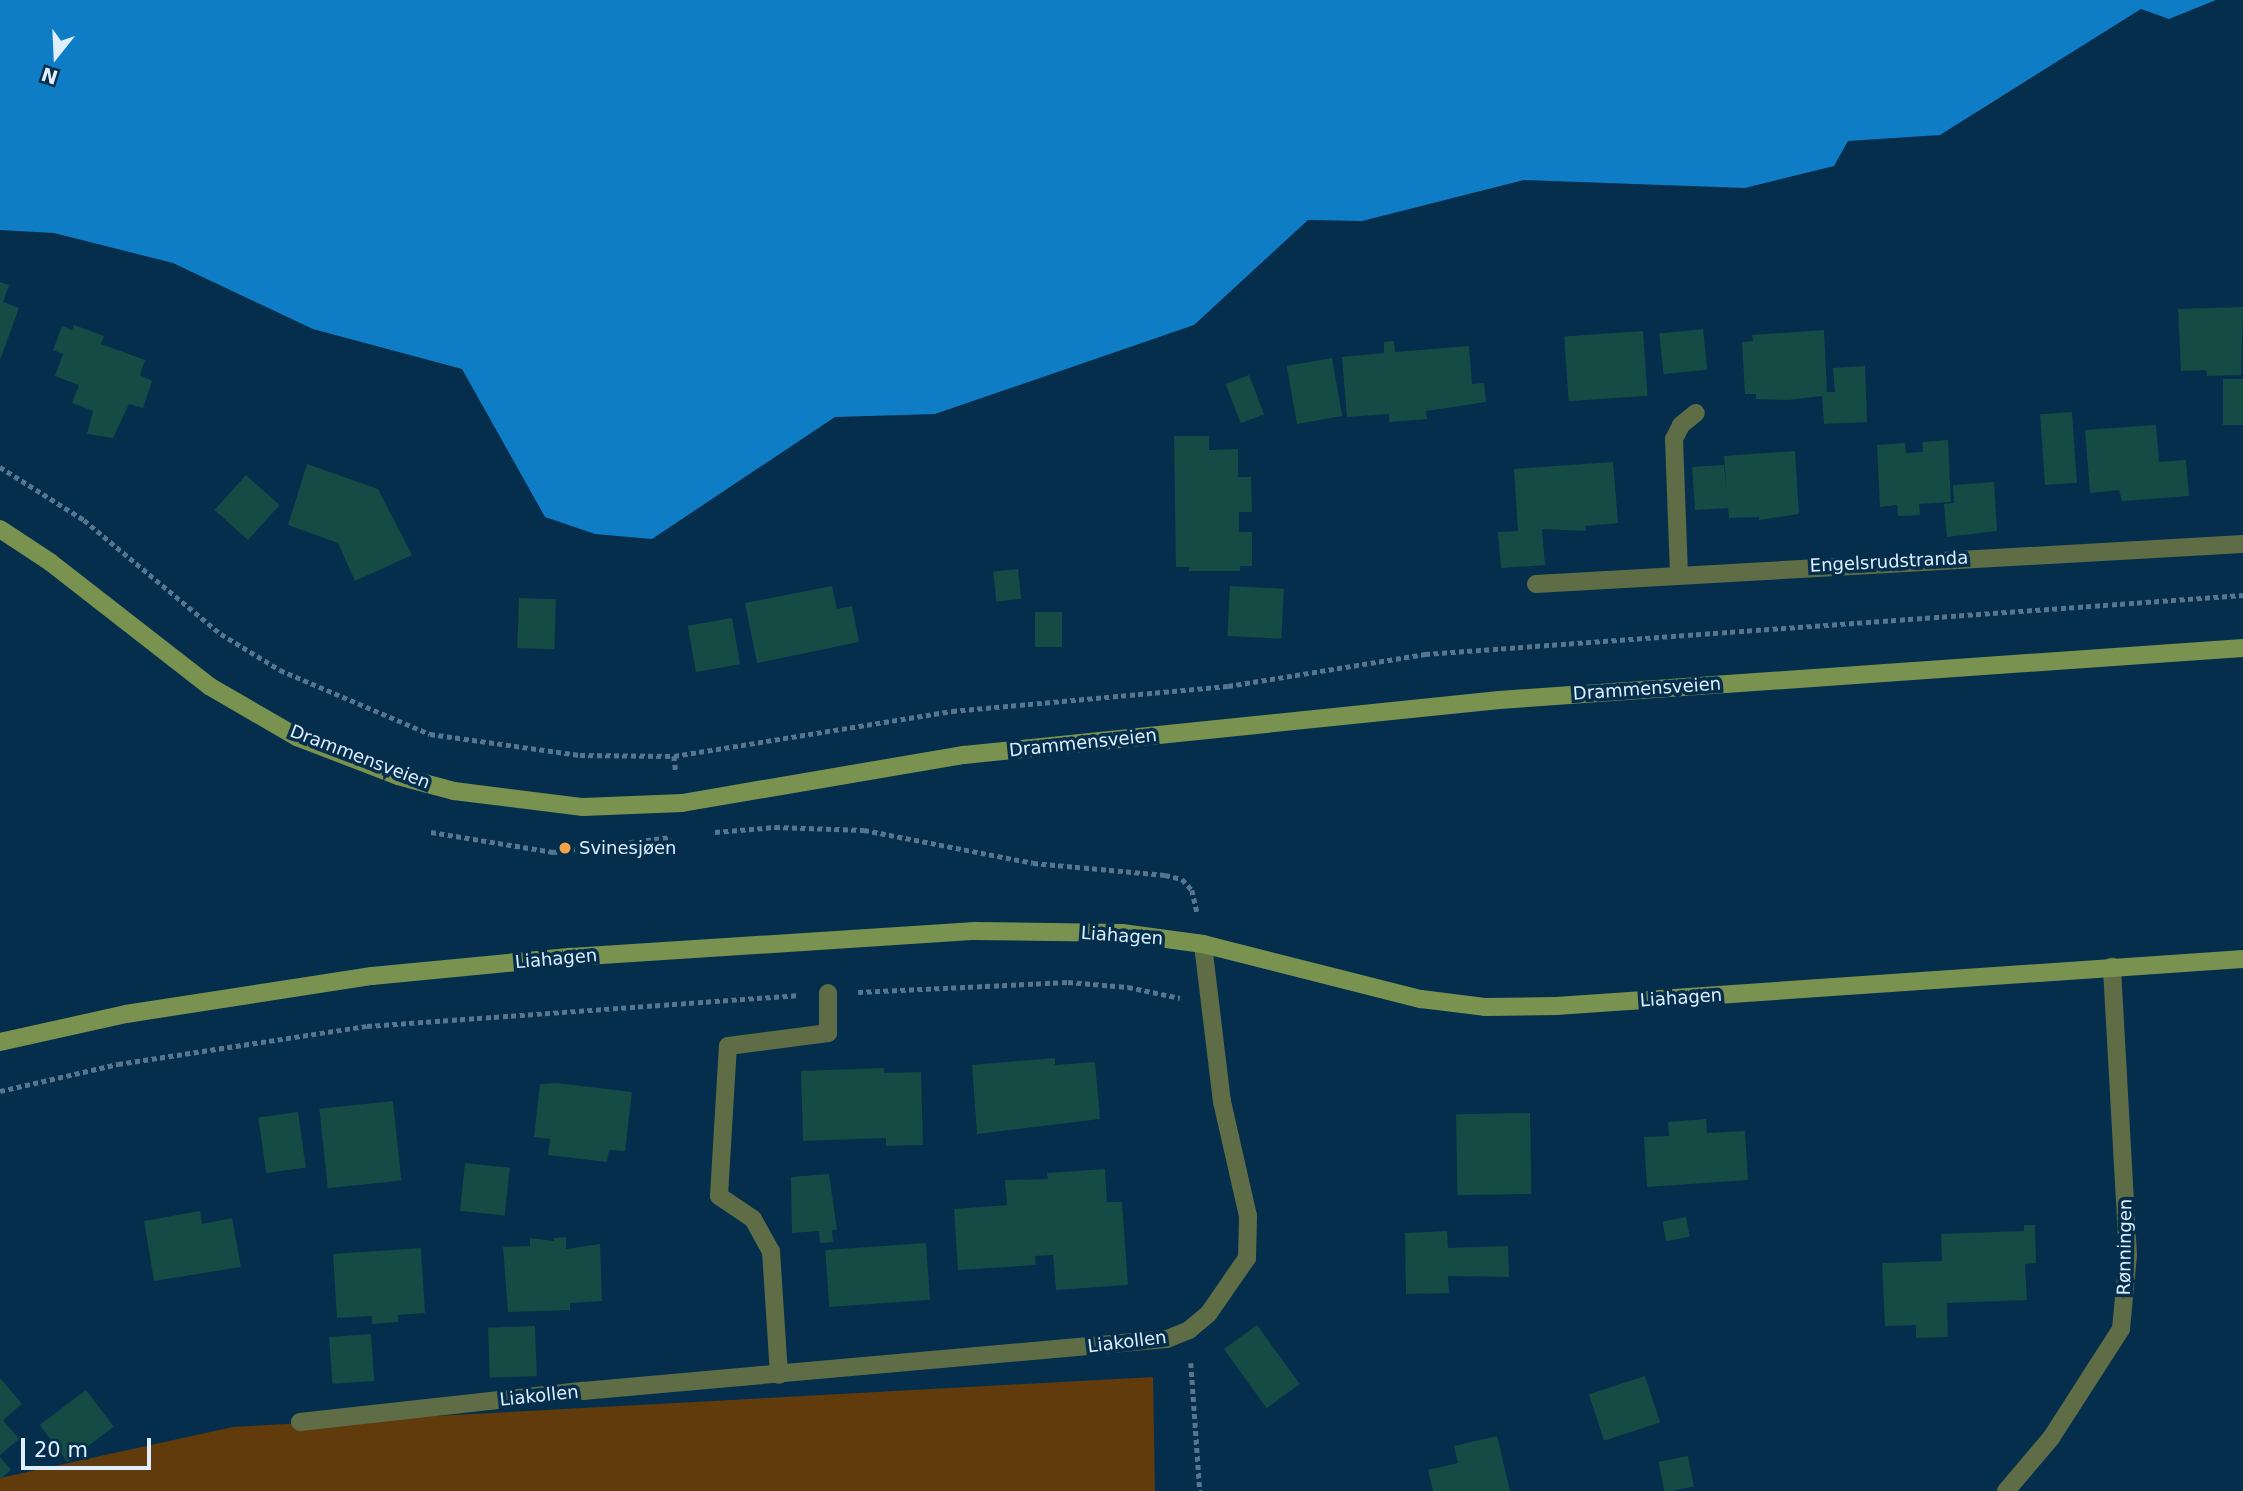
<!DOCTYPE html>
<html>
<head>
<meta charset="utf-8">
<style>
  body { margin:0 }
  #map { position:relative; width:2243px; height:1491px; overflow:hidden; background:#042e4c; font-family:"DejaVu Sans",sans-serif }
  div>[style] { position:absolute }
  .green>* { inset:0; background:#613b0c }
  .water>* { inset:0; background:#0f7dc5 }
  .building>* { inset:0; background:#144b45; transform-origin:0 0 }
  .path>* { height:4.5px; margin-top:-2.25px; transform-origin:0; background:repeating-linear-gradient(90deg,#56768f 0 5px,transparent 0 8.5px) }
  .service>* { height:18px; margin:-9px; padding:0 9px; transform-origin:9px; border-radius:9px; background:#5e6d45 }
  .minor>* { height:18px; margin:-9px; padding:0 9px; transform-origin:9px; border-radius:9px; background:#5e6d45 }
  .secondary>* { height:18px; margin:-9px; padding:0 9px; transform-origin:9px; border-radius:9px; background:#79924f }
  .dots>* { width:19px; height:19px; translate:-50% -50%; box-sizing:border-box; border:4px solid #042e4c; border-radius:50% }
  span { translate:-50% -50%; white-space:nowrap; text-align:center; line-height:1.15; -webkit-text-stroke:7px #042e4c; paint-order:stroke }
  .street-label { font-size:18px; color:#deefff }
  .poi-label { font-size:18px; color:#deefff }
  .left { translate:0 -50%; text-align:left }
  .north { position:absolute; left:21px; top:21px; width:70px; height:70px; -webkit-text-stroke:5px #042e4c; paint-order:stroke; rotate:198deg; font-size:19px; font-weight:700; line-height:28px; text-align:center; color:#deefff }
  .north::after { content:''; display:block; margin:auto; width:24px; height:32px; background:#deefff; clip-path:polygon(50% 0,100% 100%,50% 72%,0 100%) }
  .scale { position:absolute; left:21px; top:1438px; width:130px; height:32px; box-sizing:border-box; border:4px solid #deefff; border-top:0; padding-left:9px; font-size:21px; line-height:24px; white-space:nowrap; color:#deefff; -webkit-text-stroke:5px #042e4c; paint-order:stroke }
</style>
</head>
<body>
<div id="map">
  <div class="green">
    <i style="clip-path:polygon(1153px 1377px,1155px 1491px,0 1491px,0 1478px,233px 1427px)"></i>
  </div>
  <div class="water">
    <i style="clip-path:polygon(0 0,2216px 0,2169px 19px,2141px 9px,1940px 135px,1848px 141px,1834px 166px,1745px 188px,1524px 180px,1362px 221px,1308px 220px,1194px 325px,935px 414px,835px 417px,652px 539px,595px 534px,545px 517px,462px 369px,313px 329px,173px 263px,54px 233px,0 230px)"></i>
  </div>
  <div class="building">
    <i style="clip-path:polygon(0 282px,9px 285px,3px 302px,19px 308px,0 360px)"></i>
    <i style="clip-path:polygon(2243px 307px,2241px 375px,2207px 376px,2206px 370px,2181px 371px,2178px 309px)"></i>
    <i style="clip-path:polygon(74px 325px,104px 336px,101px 344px,145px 360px,140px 375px,152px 381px,143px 408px,129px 404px,113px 438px,87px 434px,93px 411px,72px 403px,79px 385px,55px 376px,63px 354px,53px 350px,62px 326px,72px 330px)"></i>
    <i style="left:1703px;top:329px;width:41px;height:44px;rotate:84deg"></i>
    <i style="clip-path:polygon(1824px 330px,1827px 392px,1835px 392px,1833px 368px,1865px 366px,1867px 422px,1824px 424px,1822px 396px,1788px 400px,1756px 399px,1756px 394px,1745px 394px,1742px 342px,1753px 341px,1752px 335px)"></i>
    <i style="left:1643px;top:331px;width:65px;height:79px;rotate:86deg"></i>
    <i style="clip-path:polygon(1394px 341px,1395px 352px,1469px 346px,1472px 384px,1484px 383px,1486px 402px,1426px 411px,1427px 419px,1389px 422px,1389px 414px,1347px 417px,1342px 357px,1384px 353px,1384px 342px)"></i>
    <i style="left:1332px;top:358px;width:59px;height:46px;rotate:80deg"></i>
    <i style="left:1249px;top:375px;width:42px;height:25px;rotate:69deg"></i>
    <i style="left:2223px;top:379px;width:20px;height:46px"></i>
    <i style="left:2072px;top:412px;width:71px;height:32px;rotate:86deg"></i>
    <i style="clip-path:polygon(2156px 425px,2159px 462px,2186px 460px,2189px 496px,2122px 501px,2119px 490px,2090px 493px,2085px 430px)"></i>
    <i style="clip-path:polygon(1174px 436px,1209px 436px,1209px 450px,1238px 449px,1238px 477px,1251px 477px,1252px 512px,1239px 512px,1239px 532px,1252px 532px,1252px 566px,1240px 566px,1240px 571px,1189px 571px,1189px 567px,1176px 567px)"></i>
    <i style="clip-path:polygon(1948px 440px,1951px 502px,1919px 504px,1920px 515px,1898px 516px,1897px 505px,1880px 507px,1877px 445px,1905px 443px,1906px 453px,1923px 452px,1922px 442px)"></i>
    <i style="clip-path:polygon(1795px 451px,1799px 514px,1759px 520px,1759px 517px,1729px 518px,1728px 508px,1695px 510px,1692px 467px,1724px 465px,1727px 493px,1724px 456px)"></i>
    <i style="clip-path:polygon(1613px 462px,1618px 523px,1585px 526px,1586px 531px,1542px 529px,1545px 565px,1501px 568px,1498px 532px,1518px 531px,1514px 469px)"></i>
    <i style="clip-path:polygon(307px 464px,378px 489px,412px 555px,355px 581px,338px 543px,288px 525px)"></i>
    <i style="left:246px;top:475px;width:45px;height:47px;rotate:42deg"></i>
    <i style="clip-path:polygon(1994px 482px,1997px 531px,1947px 537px,1944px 504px,1954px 503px,1953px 485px)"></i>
    <i style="left:1018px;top:569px;width:30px;height:25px;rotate:84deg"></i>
    <i style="clip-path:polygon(832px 586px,837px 609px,852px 606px,859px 642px,757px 663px,745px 603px)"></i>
    <i style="left:1230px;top:586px;width:54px;height:50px;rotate:3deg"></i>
    <i style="left:519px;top:598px;width:37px;height:50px;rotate:2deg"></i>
    <i style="left:1062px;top:612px;width:35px;height:27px;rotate:90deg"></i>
    <i style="left:732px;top:618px;width:47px;height:45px;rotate:80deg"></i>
    <i style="clip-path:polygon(1055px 1058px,1055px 1065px,1095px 1062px,1100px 1119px,977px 1134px,972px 1065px)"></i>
    <i style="clip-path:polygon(884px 1068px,884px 1073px,921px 1072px,923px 1145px,886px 1146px,886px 1138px,803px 1141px,801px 1071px)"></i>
    <i style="clip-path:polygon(556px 1083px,632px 1092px,625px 1151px,609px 1150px,607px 1162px,548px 1155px,550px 1139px,534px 1137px,540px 1084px)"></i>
    <i style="left:393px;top:1101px;width:80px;height:74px;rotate:84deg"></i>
    <i style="left:298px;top:1112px;width:56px;height:40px;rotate:82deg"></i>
    <i style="left:1530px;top:1113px;width:81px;height:74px;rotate:89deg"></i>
    <i style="clip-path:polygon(1706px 1119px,1707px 1133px,1745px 1131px,1748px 1180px,1647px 1187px,1644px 1137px,1669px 1136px,1668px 1122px)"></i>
    <i style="left:465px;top:1163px;width:45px;height:48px;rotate:6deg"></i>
    <i style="clip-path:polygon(1105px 1169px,1107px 1202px,1122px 1202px,1128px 1285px,1056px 1290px,1053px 1255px,1035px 1256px,1036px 1265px,958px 1270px,954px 1209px,1007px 1205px,1005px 1180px,1048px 1179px,1047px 1173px)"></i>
    <i style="clip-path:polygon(829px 1174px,837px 1230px,832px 1230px,833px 1242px,820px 1243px,819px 1231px,792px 1233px,791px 1177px)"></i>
    <i style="clip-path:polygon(200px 1211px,202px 1224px,232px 1218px,241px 1267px,154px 1281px,144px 1221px)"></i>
    <i style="left:1686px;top:1217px;width:20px;height:24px;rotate:79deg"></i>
    <i style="clip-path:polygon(2024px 1225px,2035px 1225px,2036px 1263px,2025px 1264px,2027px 1300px,1947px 1303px,1948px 1337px,1916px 1338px,1916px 1325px,1885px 1326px,1882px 1263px,1942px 1261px,1941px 1234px,2024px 1231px)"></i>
    <i style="clip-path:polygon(1447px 1231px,1448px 1248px,1508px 1246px,1509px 1277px,1448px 1276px,1449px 1293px,1406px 1294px,1405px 1233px)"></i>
    <i style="clip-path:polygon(566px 1237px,566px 1249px,600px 1244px,602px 1301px,570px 1303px,570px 1310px,508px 1312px,503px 1247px,530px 1246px,530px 1238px,554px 1241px,554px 1238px)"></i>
    <i style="left:926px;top:1243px;width:57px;height:101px;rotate:86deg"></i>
    <i style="clip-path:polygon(421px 1248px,425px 1313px,398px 1315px,398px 1322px,372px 1324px,372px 1316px,337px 1318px,333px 1254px)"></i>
    <i style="left:1257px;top:1325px;width:73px;height:41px;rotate:54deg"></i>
    <i style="left:535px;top:1326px;width:50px;height:47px;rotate:88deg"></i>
    <i style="left:371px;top:1334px;width:47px;height:42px;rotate:86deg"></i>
    <i style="left:1645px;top:1376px;width:49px;height:59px;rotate:72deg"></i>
    <i style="clip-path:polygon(0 1378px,22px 1404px,3px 1420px,19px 1439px,0 1455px)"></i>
    <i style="left:86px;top:1390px;width:46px;height:58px;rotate:53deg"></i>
    <i style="clip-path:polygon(1497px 1436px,1510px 1491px,1433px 1491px,1428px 1470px,1458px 1463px,1454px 1446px)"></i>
    <i style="left:1688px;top:1456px;width:31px;height:30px;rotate:79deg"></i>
    <i style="clip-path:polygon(0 1457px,11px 1470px,0 1479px)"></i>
  </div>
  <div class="path">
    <i style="left:0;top:467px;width:99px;rotate:32.2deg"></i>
    <i style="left:84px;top:520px;width:178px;rotate:39.8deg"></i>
    <i style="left:221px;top:634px;width:69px;rotate:31.4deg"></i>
    <i style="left:280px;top:670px;width:163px;rotate:23.1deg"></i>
    <i style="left:430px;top:734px;width:151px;rotate:8deg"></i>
    <i style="left:580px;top:755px;width:94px;rotate:0.6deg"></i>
    <i style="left:674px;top:756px;width:282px;rotate:-9.2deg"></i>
    <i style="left:952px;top:711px;width:277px;rotate:-5.2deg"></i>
    <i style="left:1228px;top:686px;width:200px;rotate:-9.2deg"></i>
    <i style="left:1425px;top:654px;width:820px;rotate:-4.13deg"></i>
    <i style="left:674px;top:756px;width:16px;rotate:83deg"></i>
    <i style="left:431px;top:832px;width:124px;rotate:9.3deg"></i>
    <i style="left:553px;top:852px;width:119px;rotate:-7.2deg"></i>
    <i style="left:715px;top:832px;width:60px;rotate:-4.8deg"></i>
    <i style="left:775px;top:827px;width:89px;rotate:1.9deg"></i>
    <i style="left:864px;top:830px;width:172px;rotate:11deg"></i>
    <i style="left:1033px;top:863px;width:133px;rotate:5.2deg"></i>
    <i style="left:1165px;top:875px;width:17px;rotate:13deg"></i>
    <i style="left:1182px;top:879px;width:15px;rotate:48deg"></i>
    <i style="left:1192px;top:890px;width:23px;rotate:77deg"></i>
    <i style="left:858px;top:992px;width:210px;rotate:-2.7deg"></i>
    <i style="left:1068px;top:982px;width:60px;rotate:4.8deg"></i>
    <i style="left:1128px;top:987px;width:53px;rotate:11.9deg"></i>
    <i style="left:0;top:1091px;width:121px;rotate:-12.9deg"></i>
    <i style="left:118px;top:1064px;width:252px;rotate:-8.7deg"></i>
    <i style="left:367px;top:1026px;width:431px;rotate:-4.1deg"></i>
    <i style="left:1191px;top:1363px;width:128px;rotate:86deg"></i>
  </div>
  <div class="service">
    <i style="left:1679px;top:575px;width:136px;rotate:-92.1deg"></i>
    <i style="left:1674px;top:439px;width:16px;rotate:-63deg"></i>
    <i style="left:1681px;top:425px;width:19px;rotate:-39deg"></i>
    <i style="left:719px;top:1196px;width:150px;rotate:-86.6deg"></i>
    <i style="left:728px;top:1046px;width:101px;rotate:-7.4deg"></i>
    <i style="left:828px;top:1033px;width:40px;rotate:-90deg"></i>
  </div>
  <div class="minor">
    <i style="left:1536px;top:584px;width:708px;rotate:-3.24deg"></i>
    <i style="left:719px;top:1196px;width:41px;rotate:34.1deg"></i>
    <i style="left:753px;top:1219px;width:37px;rotate:61deg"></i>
    <i style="left:771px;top:1251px;width:124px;rotate:86.3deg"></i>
    <i style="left:300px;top:1422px;width:285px;rotate:-6.3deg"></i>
    <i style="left:583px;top:1391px;width:586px;rotate:-5.09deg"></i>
    <i style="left:1167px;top:1339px;width:24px;rotate:-22deg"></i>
    <i style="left:1189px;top:1330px;width:26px;rotate:-40deg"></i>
    <i style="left:1209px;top:1313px;width:67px;rotate:-55.4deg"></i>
    <i style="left:1247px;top:1258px;width:42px;rotate:-88.6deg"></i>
    <i style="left:1248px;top:1216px;width:117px;rotate:-102.8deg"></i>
    <i style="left:1222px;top:1102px;width:159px;rotate:-96.9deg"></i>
    <i style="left:2006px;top:1491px;width:70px;rotate:-49.7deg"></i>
    <i style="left:2051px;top:1438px;width:130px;rotate:-57.3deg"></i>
    <i style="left:2121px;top:1329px;width:74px;rotate:-84.6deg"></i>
    <i style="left:2128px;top:1255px;width:289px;rotate:-93.2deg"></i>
  </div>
  <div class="secondary">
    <i style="left:0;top:529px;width:60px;rotate:33.4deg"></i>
    <i style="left:50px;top:562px;width:202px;rotate:37.9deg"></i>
    <i style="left:209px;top:686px;width:102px;rotate:30.1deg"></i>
    <i style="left:297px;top:737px;width:108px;rotate:21.1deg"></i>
    <i style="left:398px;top:776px;width:58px;rotate:15deg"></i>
    <i style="left:454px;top:791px;width:130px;rotate:7.1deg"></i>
    <i style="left:583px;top:807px;width:99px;rotate:-2.3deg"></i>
    <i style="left:682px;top:803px;width:286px;rotate:-9.7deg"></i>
    <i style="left:964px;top:755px;width:538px;rotate:-5.87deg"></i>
    <i style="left:1499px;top:700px;width:746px;rotate:-4deg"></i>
    <i style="left:0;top:1042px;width:129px;rotate:-12.5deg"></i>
    <i style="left:126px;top:1014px;width:249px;rotate:-8.8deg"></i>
    <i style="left:372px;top:976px;width:200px;rotate:-5.5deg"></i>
    <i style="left:571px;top:957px;width:405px;rotate:-3.7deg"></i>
    <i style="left:975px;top:931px;width:147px;rotate:0.8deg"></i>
    <i style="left:1122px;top:933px;width:82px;rotate:7.7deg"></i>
    <i style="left:1203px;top:944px;width:225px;rotate:14.2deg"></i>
    <i style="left:1421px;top:999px;width:64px;rotate:7.1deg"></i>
    <i style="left:1485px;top:1007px;width:71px;rotate:-0.8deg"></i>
    <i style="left:1556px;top:1006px;width:689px;rotate:-3.91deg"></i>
  </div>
  <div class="dots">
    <i style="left:565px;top:848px;background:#f5a346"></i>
  </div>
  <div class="street-label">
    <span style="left:1889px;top:562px;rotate:-3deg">Engelsrudstranda</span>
    <span style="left:1647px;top:689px;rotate:-4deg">Drammensveien</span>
    <span style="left:1083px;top:743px;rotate:-6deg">Drammensveien</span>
    <span style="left:360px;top:757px;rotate:21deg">Drammensveien</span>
    <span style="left:1122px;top:936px;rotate:4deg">Liahagen</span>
    <span style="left:556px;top:959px;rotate:-5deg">Liahagen</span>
    <span style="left:1681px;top:998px;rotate:-4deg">Liahagen</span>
    <span style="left:2125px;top:1247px;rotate:-89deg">Rønningen</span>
    <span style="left:1127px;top:1342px;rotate:-7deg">Liakollen</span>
    <span style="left:539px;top:1396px;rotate:-6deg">Liakollen</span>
  </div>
  <div class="poi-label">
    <span class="left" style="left:579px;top:848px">Svinesjøen</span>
  </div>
  <div class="north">N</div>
  <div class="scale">20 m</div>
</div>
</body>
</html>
